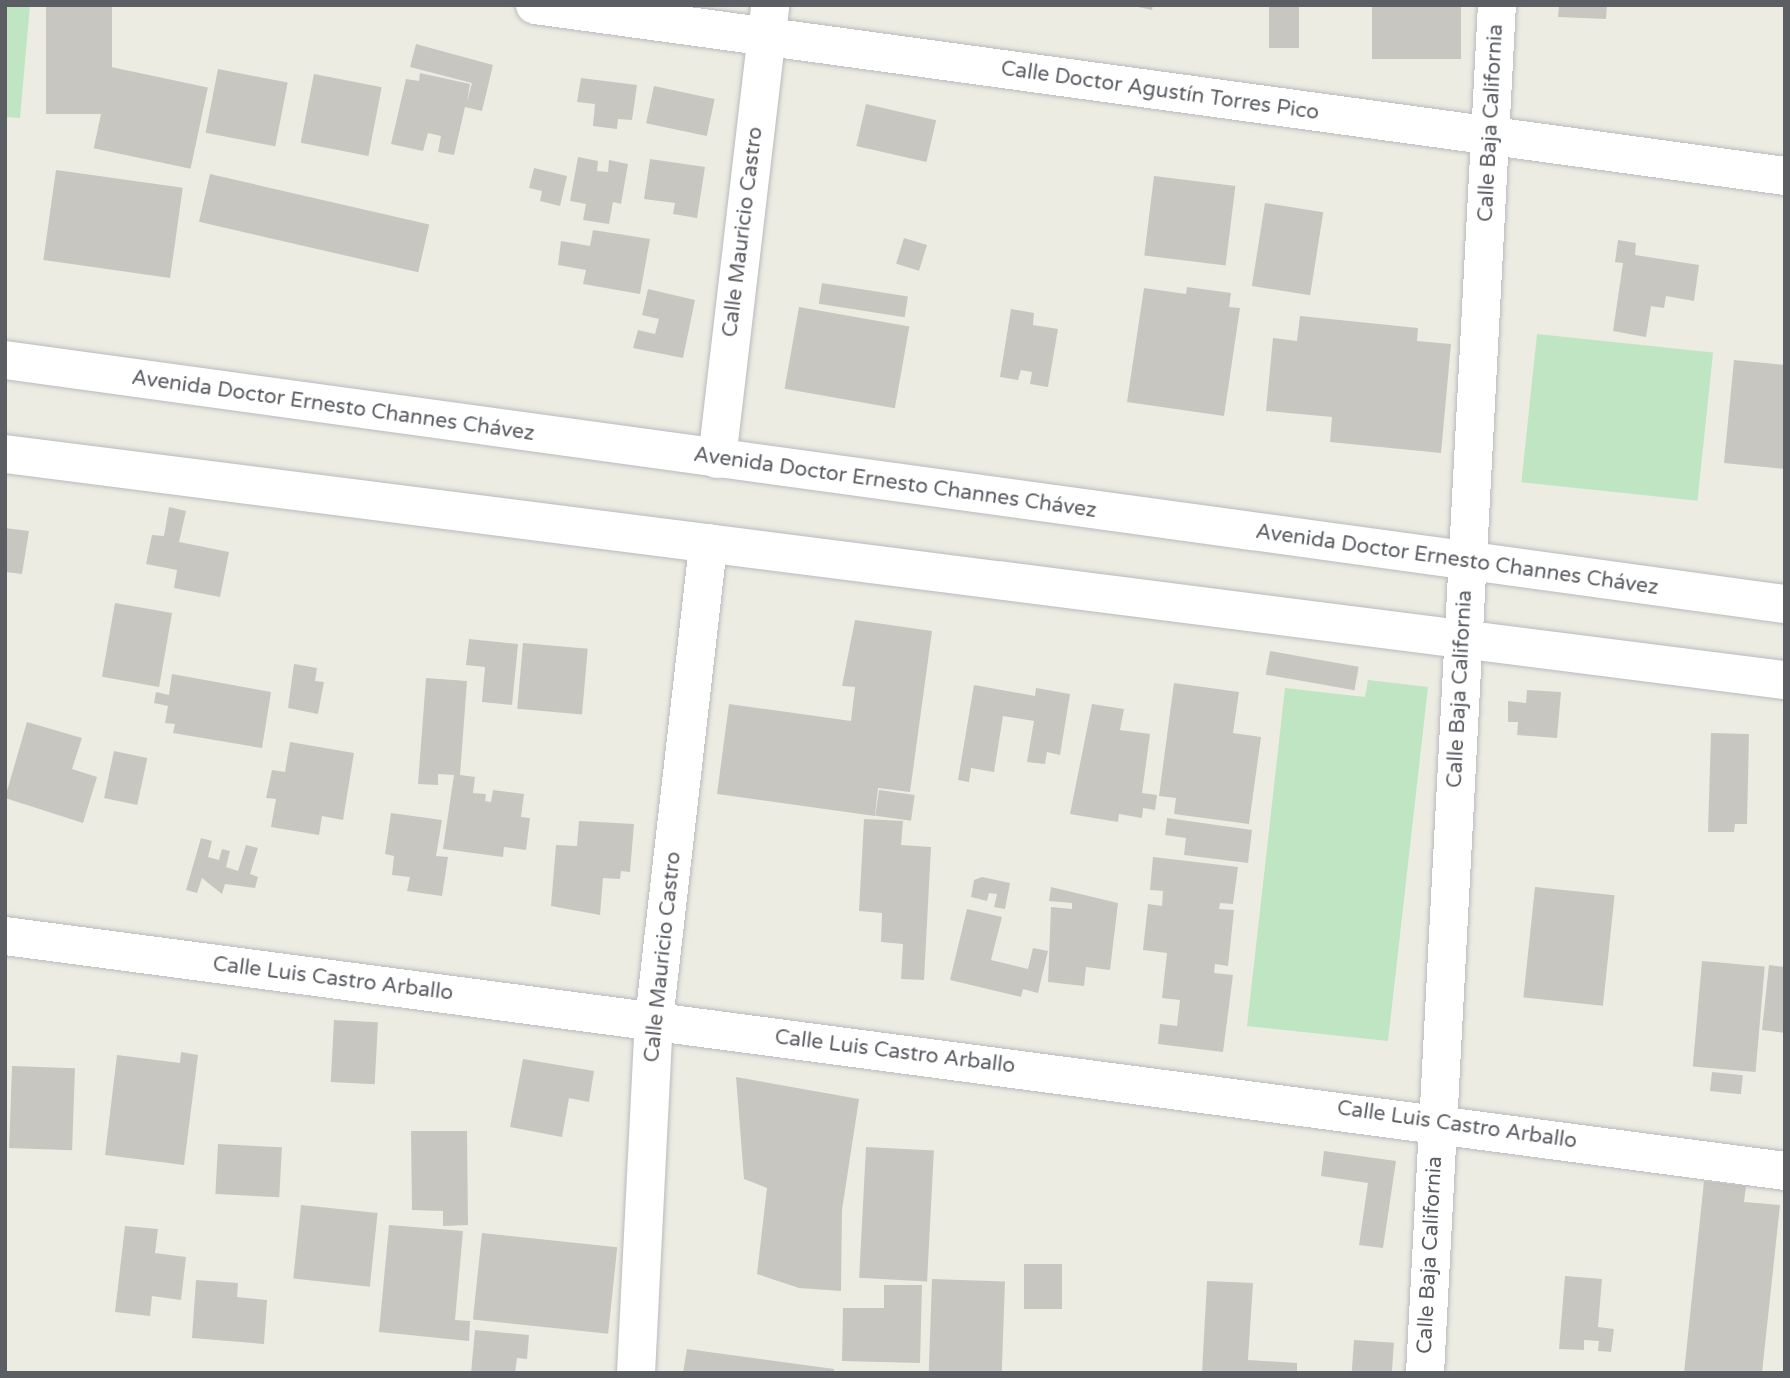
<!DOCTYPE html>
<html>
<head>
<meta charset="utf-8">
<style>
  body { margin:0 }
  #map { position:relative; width:1790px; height:1378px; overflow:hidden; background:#edece2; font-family:"Varela Round",sans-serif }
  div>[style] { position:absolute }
  .green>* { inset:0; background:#bfe5c3; transform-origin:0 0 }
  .building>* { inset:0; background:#c8c6c0; transform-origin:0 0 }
  .roads { filter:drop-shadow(0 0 2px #b8babf) drop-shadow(0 0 2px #b8babf) }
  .minor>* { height:38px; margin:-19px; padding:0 19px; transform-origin:19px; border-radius:19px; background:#fff }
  span { translate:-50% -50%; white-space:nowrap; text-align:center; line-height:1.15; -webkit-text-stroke:5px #fff; paint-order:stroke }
  .street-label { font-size:21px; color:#5b5e63 }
  .frame { position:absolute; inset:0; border:7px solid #5b5e63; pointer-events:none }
</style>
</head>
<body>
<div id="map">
  <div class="green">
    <i style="clip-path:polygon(5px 5px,30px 5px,20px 118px,5px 117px)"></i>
    <i style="left:1537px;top:334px;width:177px;height:149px;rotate:6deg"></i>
    <i style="clip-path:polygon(1368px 680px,1428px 687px,1388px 1041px,1247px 1026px,1285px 688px,1365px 697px)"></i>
  </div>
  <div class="building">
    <i style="left:46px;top:5px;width:66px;height:109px"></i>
    <i style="clip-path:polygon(1129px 5px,1153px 5px,1152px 10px)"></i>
    <i style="left:1269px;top:5px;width:30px;height:43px"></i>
    <i style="left:1372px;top:5px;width:89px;height:54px"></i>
    <i style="clip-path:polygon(1559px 5px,1607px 5px,1606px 19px,1558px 17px)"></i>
    <i style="clip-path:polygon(416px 44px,493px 65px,482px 111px,465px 107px,454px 155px,438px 152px,441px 136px,428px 133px,423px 151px,391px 144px,406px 79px,419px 81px,420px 73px,470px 84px,467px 102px,472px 83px,410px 67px)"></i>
    <i style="left:111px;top:67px;width:99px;height:83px;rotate:12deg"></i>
    <i style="left:218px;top:69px;width:71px;height:65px;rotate:11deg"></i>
    <i style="left:314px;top:74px;width:69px;height:70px;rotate:11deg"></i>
    <i style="clip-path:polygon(581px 78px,637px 85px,632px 120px,618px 119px,617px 129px,593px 126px,595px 104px,577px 102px)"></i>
    <i style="left:654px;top:86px;width:62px;height:38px;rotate:12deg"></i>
    <i style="left:866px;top:104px;width:72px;height:43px;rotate:13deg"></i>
    <i style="clip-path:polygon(578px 157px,598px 161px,597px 171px,608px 172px,609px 160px,628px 164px,621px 204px,613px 202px,609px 224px,583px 220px,586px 204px,570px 201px)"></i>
    <i style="clip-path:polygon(650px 159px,705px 167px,697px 218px,673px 214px,675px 203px,644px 199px)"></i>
    <i style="clip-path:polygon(534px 168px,567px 176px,560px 206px,540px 201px,542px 191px,529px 188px)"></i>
    <i style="left:56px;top:170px;width:128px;height:91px;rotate:8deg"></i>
    <i style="left:210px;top:174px;width:225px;height:49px;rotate:13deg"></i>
    <i style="left:1154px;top:176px;width:82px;height:80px;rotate:7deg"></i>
    <i style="left:1265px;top:203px;width:59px;height:84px;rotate:9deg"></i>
    <i style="clip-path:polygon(593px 230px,650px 239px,640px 294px,583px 284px,586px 270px,558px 265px,561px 241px,590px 246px)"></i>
    <i style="left:904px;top:238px;width:24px;height:27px;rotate:17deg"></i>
    <i style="clip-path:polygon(1618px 240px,1636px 243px,1635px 255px,1699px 265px,1694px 301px,1666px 296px,1664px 308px,1651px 306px,1646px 337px,1613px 331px,1623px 263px,1615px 262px)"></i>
    <i style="left:822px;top:283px;width:87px;height:21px;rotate:9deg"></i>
    <i style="clip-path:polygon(1187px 287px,1231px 293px,1229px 307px,1240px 308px,1224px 416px,1127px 402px,1144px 288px,1186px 294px)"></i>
    <i style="clip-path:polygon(648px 289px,695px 300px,683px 358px,633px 348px,638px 330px,655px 334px,659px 319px,642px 315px)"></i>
    <i style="left:799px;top:307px;width:112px;height:83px;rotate:10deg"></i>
    <i style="clip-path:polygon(1011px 309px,1034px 313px,1033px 325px,1058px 329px,1048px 387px,1030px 384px,1032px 372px,1021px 370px,1018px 380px,1000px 377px)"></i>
    <i style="clip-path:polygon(1300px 316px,1418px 328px,1417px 341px,1451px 344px,1441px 453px,1330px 442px,1332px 417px,1266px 411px,1273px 338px,1297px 341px)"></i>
    <i style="clip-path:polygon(1734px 360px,1785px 365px,1785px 469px,1724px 463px)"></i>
    <i style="clip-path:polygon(169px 507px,186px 511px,179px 542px,229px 552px,220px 597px,174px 588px,177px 570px,146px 564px,152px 535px,164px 536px)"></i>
    <i style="clip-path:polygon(5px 528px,29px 531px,22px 574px,5px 572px)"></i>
    <i style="left:115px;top:603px;width:58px;height:75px;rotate:10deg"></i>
    <i style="clip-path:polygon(855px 620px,932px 631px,910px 792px,878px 788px,875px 816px,717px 794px,729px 704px,851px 721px,855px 687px,842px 686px)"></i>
    <i style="clip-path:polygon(469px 639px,518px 644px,512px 705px,482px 702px,485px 667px,466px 665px)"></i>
    <i style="left:523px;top:643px;width:65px;height:66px;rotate:5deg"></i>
    <i style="left:1270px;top:651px;width:90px;height:24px;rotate:10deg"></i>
    <i style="clip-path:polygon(294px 664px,317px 668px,315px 681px,324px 682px,318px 714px,288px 708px)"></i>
    <i style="clip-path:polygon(172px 674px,271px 692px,262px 748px,173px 733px,175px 724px,165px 723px,168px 706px,154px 703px,156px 692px,169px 695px)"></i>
    <i style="clip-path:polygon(426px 678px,467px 681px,460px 775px,475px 777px,473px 793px,486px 794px,485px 801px,491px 802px,493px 790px,524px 794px,521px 817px,530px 818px,526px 850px,504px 847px,503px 857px,443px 849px,454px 775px,438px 774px,438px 785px,418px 784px)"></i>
    <i style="clip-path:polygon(1174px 683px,1239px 692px,1233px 733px,1261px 737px,1249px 824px,1174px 814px,1176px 798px,1159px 796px)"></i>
    <i style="clip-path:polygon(974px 685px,1035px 696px,1036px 688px,1070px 694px,1060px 755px,1047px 752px,1045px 764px,1027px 762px,1034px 721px,1003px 716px,994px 772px,971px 768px,969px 782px,958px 780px)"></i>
    <i style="clip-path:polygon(1527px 690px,1561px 692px,1557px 738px,1517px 735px,1518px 722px,1508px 722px,1508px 701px,1526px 703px)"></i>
    <i style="clip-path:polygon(1092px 704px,1124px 709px,1120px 730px,1150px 734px,1142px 793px,1157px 795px,1155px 810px,1143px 808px,1142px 818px,1119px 814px,1118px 822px,1070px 814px)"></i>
    <i style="clip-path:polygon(27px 722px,82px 738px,72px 769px,97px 777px,83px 823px,5px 798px)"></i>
    <i style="clip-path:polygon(1711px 733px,1749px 734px,1747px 824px,1735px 824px,1734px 832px,1708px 832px)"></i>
    <i style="clip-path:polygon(290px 742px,354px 753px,343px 820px,322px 816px,319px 835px,271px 827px,276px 799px,266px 798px,272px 770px,285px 772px)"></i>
    <i style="left:114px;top:751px;width:34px;height:48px;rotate:12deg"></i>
    <i style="left:879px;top:790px;width:36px;height:26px;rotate:8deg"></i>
    <i style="clip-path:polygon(391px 813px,442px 820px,436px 856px,448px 857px,442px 896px,407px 891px,410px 877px,392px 875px,394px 856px,385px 854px)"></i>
    <i style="clip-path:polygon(1167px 818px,1252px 830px,1248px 863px,1184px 855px,1186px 838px,1165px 835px)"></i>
    <i style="clip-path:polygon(864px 819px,903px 821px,901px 845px,931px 847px,924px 980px,901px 979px,903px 944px,881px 942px,882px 913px,859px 911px)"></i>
    <i style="clip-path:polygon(579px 821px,634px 824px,630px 872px,621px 871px,620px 879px,603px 878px,600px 915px,551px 906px,556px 845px,577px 846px)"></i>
    <i style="clip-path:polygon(201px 838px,212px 841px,208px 857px,219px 860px,222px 849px,230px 851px,226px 867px,238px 871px,246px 845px,258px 848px,250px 874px,258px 877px,255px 888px,225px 884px,222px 894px,202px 878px,197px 893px,186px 890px)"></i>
    <i style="clip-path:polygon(1153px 857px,1238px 867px,1233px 904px,1220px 903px,1219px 909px,1234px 910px,1228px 966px,1215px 964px,1214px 973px,1233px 975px,1223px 1052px,1158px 1044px,1160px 1024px,1177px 1026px,1180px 1000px,1162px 998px,1167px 953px,1143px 950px,1148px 904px,1162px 906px,1163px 891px,1150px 890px)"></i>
    <i style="clip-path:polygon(982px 877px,1010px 883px,1005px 909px,994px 907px,997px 894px,989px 893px,987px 901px,971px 897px,974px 880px)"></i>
    <i style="clip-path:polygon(1051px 887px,1118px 903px,1110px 970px,1086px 967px,1084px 986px,1048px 982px,1051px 907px,1072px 909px,1072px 903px,1049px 901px)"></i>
    <i style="left:1535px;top:887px;width:80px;height:111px;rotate:6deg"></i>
    <i style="clip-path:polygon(967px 909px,1002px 917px,991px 960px,1028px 969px,1033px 948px,1048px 951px,1038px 993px,1023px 989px,1021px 997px,950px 980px)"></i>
    <i style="left:1702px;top:961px;width:63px;height:106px;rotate:5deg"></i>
    <i style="clip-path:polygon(1769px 965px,1785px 967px,1785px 1033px,1762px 1030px)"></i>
    <i style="left:334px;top:1020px;width:44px;height:62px;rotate:3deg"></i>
    <i style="clip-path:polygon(181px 1052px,198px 1055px,184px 1165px,105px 1155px,117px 1055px,180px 1063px)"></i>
    <i style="clip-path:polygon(523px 1059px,594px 1071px,589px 1102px,569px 1098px,562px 1137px,510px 1127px)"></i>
    <i style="left:12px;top:1066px;width:63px;height:82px;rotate:2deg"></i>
    <i style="left:1712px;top:1072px;width:31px;height:19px;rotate:6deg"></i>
    <i style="clip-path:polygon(736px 1077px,859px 1099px,842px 1210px,841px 1291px,799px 1288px,757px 1274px,767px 1188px,744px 1179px)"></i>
    <i style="clip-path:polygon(411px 1131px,467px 1131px,468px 1225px,443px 1226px,443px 1211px,412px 1210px)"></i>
    <i style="left:218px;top:1144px;width:64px;height:50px;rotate:3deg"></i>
    <i style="left:866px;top:1147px;width:68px;height:131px;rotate:3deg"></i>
    <i style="clip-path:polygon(1324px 1151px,1396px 1161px,1383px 1248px,1359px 1245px,1368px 1183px,1321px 1176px)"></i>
    <i style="clip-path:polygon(1704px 1181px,1746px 1186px,1744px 1202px,1780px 1205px,1762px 1373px,1684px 1373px)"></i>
    <i style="left:301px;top:1205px;width:77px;height:74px;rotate:6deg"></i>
    <i style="clip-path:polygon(389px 1225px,463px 1231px,455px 1320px,470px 1321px,469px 1341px,379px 1332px)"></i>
    <i style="clip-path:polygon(125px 1226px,158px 1229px,155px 1253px,186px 1257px,181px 1300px,152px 1296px,150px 1316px,115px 1312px)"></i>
    <i style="left:482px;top:1233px;width:136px;height:87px;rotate:6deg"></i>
    <i style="left:1024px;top:1264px;width:38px;height:45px"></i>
    <i style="clip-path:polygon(1565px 1276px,1602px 1279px,1598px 1327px,1614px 1329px,1611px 1352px,1598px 1351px,1599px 1341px,1584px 1340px,1584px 1350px,1559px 1349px)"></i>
    <i style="left:932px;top:1279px;width:73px;height:94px;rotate:2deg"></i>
    <i style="clip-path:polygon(196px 1280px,238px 1283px,237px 1297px,267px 1300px,264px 1344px,192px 1338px)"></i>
    <i style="clip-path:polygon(1207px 1281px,1253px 1283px,1248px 1360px,1297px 1363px,1297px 1373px,1202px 1373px)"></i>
    <i style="clip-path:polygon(884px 1285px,922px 1285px,920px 1363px,842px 1361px,843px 1308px,884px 1308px)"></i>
    <i style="clip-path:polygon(475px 1330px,529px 1335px,527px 1359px,517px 1358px,515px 1373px,471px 1373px)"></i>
    <i style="left:1354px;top:1340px;width:40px;height:33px;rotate:4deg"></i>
    <i style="clip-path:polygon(687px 1349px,834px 1369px,834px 1373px,683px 1373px)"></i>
  </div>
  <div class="roads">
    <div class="minor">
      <i style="left:535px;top:5px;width:1262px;rotate:7.79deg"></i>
      <i style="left:5px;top:360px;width:1797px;rotate:7.81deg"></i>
      <i style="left:5px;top:454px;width:1794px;rotate:7.24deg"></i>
      <i style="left:717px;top:459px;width:457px;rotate:-83.3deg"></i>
      <i style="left:5px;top:936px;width:1795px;rotate:7.52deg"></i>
      <i style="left:636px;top:1373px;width:353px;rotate:-87.1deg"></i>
      <i style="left:654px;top:1020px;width:480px;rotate:-83.5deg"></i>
      <i style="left:1425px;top:1373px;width:1370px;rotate:-86.99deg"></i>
    </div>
  </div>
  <div class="street-label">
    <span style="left:1160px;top:91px;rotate:8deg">Calle Doctor Agustín Torres Pico</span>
    <span style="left:1491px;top:123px;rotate:-87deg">Calle Baja California</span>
    <span style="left:743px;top:232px;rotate:-83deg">Calle Mauricio Castro</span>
    <span style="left:333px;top:406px;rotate:8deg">Avenida Doctor Ernesto Channes Chávez</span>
    <span style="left:895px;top:483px;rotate:8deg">Avenida Doctor Ernesto Channes Chávez</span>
    <span style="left:1457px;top:560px;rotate:8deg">Avenida Doctor Ernesto Channes Chávez</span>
    <span style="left:1460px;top:689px;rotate:-87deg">Calle Baja California</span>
    <span style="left:663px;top:957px;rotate:-84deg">Calle Mauricio Castro</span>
    <span style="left:333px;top:979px;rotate:7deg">Calle Luis Castro Arballo</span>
    <span style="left:895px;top:1052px;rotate:7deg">Calle Luis Castro Arballo</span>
    <span style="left:1457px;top:1125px;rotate:8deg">Calle Luis Castro Arballo</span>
    <span style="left:1430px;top:1255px;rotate:-87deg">Calle Baja California</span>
  </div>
  <div class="frame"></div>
</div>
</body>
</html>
